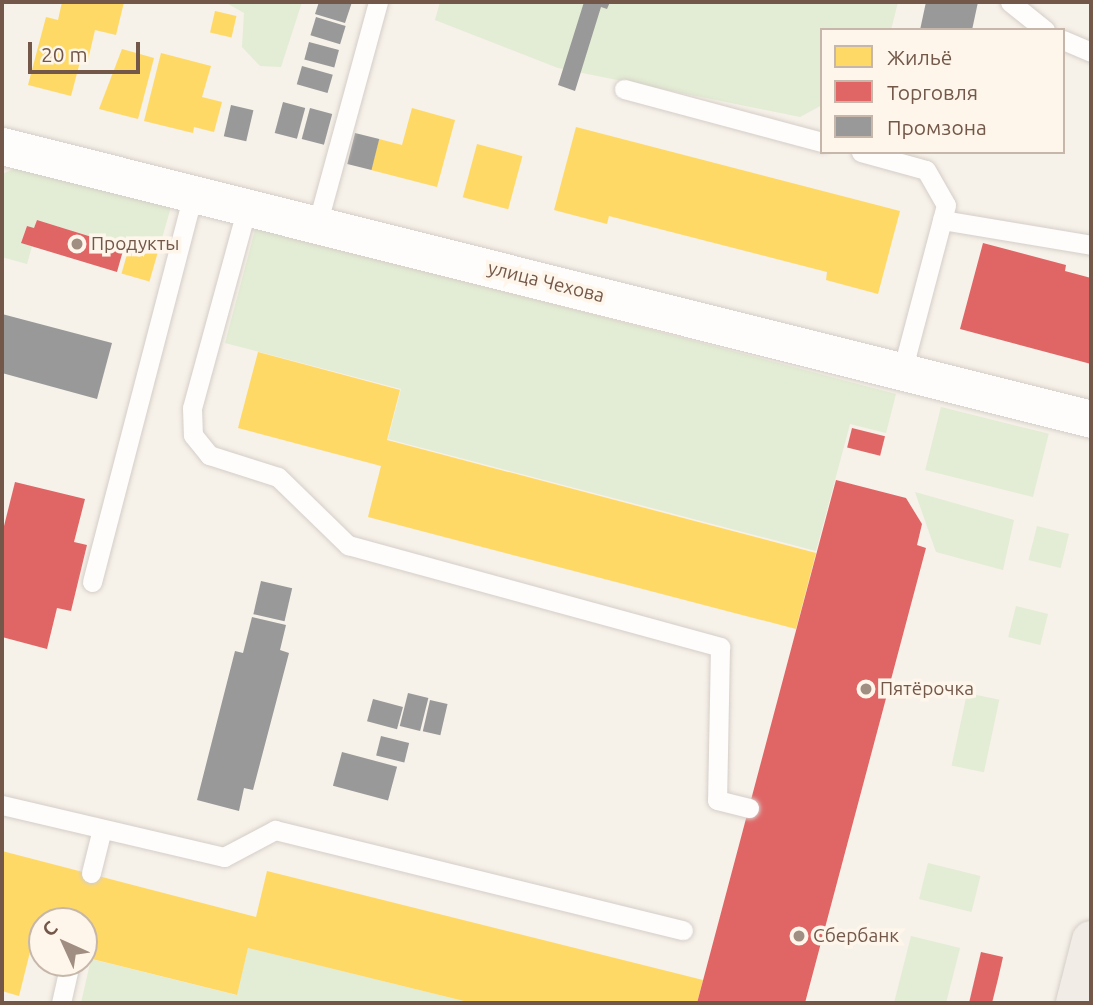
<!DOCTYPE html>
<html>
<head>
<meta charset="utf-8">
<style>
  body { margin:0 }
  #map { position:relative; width:1093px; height:1005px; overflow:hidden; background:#f6f1e9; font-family:Ubuntu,sans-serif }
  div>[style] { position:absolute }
  .green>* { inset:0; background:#e3ecd4; transform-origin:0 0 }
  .homes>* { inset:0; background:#ffd966; transform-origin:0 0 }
  .shops>* { inset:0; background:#e06666; transform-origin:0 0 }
  .industry>* { inset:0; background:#999; transform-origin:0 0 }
  .roads { filter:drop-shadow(0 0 2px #d5cec8) drop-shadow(0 0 2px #d5cec8) }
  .lane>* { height:19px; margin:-9.5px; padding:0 9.5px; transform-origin:9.5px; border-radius:9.5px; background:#fefdfc }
  .street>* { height:37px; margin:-18.5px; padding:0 18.5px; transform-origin:18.5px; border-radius:18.5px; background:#fefdfc }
  .primary>* { height:38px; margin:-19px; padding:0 19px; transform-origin:19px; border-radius:19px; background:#f1ece5 }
  .dots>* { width:19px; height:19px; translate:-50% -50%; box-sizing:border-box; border:4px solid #fef6ea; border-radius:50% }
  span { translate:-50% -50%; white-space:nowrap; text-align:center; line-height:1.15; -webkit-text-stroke:7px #fef6ea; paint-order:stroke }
  .poi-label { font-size:19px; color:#73584a }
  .left { translate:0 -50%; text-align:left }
  .street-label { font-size:19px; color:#73584a }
  .frame { position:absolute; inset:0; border:4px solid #73584a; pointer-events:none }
  .legend { position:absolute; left:820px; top:28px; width:245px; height:126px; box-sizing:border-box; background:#fef6ea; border:2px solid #c6b7aa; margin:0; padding:9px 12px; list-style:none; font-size:21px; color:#73584a }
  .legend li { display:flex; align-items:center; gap:14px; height:35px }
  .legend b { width:35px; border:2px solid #c6b7aa }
  .north { position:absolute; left:28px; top:907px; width:70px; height:70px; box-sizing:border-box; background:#fef6ea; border:2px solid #c6b7aa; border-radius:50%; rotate:315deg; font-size:19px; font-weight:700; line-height:28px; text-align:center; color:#73584a }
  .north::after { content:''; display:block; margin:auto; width:24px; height:32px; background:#a18e82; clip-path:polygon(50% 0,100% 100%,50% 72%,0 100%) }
  .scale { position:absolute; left:28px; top:42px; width:112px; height:32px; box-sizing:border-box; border:4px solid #73584a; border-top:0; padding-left:9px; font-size:21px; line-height:24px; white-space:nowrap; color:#73584a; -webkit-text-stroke:5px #fef6ea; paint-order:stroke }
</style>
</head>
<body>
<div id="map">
  <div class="green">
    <i style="clip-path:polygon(225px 2px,302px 2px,281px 67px,260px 66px,242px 47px,244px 13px)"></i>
    <i style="clip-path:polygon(440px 2px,898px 2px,891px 30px,822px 30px,822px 105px,800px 117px,558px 68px,435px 20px)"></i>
    <i style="clip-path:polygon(19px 167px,171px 207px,160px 245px,132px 237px,130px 248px,124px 247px,37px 220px,34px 228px,27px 226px,21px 242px,32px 246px,27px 264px,2px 257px,2px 174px)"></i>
    <i style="clip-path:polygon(256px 226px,896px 394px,886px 433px,850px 424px,816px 551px,388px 439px,401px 389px,225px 343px)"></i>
    <i style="left:941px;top:407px;width:111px;height:65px;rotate:14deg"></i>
    <i style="clip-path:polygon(915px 492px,1014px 520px,1003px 570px,936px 552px)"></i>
    <i style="left:1037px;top:526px;width:33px;height:35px;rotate:14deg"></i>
    <i style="left:1016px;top:606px;width:33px;height:32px;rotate:14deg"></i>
    <i style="left:967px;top:693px;width:33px;height:74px;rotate:12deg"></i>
    <i style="left:928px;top:863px;width:54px;height:37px;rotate:14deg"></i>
    <i style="clip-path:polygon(911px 936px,960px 948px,946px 1003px,894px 1003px)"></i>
    <i style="clip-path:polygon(248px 948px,472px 1003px,81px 1003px,91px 959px,236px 995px)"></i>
  </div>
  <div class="homes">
    <i style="clip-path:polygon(62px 2px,124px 2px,116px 35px,95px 30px,88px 60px,81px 58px,71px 96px,28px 85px,46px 17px,58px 20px)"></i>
    <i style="left:215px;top:11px;width:22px;height:22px;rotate:13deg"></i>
    <i style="clip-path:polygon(122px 49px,154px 58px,138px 119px,99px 109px)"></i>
    <i style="clip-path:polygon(161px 53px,211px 66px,202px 97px,222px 102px,214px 132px,194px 127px,193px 133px,144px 121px)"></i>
    <i style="clip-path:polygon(412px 108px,455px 120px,437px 187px,371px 170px,379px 139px,402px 145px)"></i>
    <i style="clip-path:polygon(576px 127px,900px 211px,878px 294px,826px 280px,827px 272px,609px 216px,607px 224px,554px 210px)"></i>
    <i style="left:477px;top:144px;width:47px;height:55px;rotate:15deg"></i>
    <i style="left:132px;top:237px;width:29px;height:38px;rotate:16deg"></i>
    <i style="clip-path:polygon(258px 352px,400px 390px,387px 440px,816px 553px,796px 629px,368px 517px,381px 466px,238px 428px)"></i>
    <i style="clip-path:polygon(2px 851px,256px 917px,267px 871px,703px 980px,697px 1003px,472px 1003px,248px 948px,237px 995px,84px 957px,84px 921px,42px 921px,42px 947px,32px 944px,19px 996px,2px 991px)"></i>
  </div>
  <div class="shops">
    <i style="clip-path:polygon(37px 220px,124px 247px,117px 272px,21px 243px,27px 226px,34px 228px)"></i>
    <i style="clip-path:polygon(983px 243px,1066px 265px,1065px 271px,1091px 278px,1091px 364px,960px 329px)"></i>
    <i style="left:852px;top:428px;width:34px;height:20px;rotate:14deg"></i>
    <i style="clip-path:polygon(836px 480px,906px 498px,922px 524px,917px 545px,926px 548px,805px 1003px,697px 1003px)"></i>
    <i style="clip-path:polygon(15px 482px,85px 499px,74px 542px,87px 545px,71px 611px,57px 608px,47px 649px,2px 637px,2px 534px)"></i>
    <i style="clip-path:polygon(981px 952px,1003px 957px,998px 979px,992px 1003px,969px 1003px)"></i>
  </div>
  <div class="industry">
    <i style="clip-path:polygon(319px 2px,352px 2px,345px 23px,315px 14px)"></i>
    <i style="clip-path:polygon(584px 2px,610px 2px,607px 9px,601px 7px,575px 91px,558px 85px)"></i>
    <i style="clip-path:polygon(926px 2px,978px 2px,972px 30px,920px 30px)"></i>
    <i style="left:316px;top:17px;width:31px;height:19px;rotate:17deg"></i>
    <i style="left:309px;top:42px;width:31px;height:18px;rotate:15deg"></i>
    <i style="left:302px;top:66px;width:32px;height:19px;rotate:16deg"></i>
    <i style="left:283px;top:102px;width:23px;height:32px;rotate:15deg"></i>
    <i style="left:231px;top:105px;width:23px;height:32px;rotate:13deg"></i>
    <i style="left:310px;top:108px;width:23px;height:32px;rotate:15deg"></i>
    <i style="left:355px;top:133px;width:25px;height:32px;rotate:14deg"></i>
    <i style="clip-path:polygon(2px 314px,112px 343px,97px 399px,2px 373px)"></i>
    <i style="left:261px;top:581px;width:32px;height:34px;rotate:13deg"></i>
    <i style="clip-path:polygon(252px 617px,286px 625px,280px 650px,289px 653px,253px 790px,244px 788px,239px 811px,197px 800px,235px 651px,243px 653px)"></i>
    <i style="left:408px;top:693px;width:21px;height:34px;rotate:14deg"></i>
    <i style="left:373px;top:699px;width:31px;height:23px;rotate:15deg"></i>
    <i style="left:430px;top:700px;width:18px;height:32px;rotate:13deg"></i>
    <i style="left:381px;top:736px;width:29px;height:20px;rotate:14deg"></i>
    <i style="left:342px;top:752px;width:57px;height:35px;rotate:15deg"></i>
  </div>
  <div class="roads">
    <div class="lane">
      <i style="left:1010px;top:2px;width:45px;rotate:38.7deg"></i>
      <i style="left:1063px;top:40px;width:30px;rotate:23deg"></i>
      <i style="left:624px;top:89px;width:205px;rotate:15deg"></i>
      <i style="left:861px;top:152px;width:67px;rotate:15.5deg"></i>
      <i style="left:926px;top:170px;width:40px;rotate:60.3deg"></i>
      <i style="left:946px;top:205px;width:173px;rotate:104.8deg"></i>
      <i style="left:247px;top:207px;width:208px;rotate:105.3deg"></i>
      <i style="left:192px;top:408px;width:27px;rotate:88deg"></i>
      <i style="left:193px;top:435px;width:26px;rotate:51deg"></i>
      <i style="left:209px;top:455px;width:72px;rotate:17.7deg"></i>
      <i style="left:278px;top:477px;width:98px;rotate:44.2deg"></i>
      <i style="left:348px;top:545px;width:386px;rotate:15.3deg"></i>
      <i style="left:720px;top:647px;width:153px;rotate:91.1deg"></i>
      <i style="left:717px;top:800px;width:33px;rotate:14deg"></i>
      <i style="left:942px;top:220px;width:151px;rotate:9.5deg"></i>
      <i style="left:317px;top:225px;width:231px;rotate:-74.7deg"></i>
      <i style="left:92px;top:582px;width:401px;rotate:-75.4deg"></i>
      <i style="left:2px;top:805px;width:228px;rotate:13.2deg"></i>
      <i style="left:224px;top:857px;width:58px;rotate:-27.9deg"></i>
      <i style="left:275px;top:830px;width:420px;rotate:13.8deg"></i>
      <i style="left:91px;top:873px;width:45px;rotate:-76deg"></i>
      <i style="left:61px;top:1003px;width:41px;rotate:-77.3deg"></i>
    </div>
    <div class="street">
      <i style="left:2px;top:146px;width:1123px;rotate:14.07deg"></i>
    </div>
    <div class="primary">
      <i style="left:1075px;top:1003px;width:65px;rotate:-75.7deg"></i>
    </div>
  </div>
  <div class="dots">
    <i style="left:77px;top:244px;background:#a18e82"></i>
    <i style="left:866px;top:689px;background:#a18e82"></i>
    <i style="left:799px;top:936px;background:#a18e82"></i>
  </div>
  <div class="poi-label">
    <span class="left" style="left:91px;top:244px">Продукты</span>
    <span class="left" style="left:880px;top:689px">Пятёрочка</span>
    <span class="left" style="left:813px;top:936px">Сбербанк</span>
  </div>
  <div class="street-label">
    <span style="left:546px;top:282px;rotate:14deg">улица Чехова</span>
  </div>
  <div class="frame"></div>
  <ul class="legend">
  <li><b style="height:19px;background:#ffd966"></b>Жильё</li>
  <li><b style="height:19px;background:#e06666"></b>Торговля</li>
  <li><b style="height:19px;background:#999"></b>Промзона</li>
  </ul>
  <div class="north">С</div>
  <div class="scale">20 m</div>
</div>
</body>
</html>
